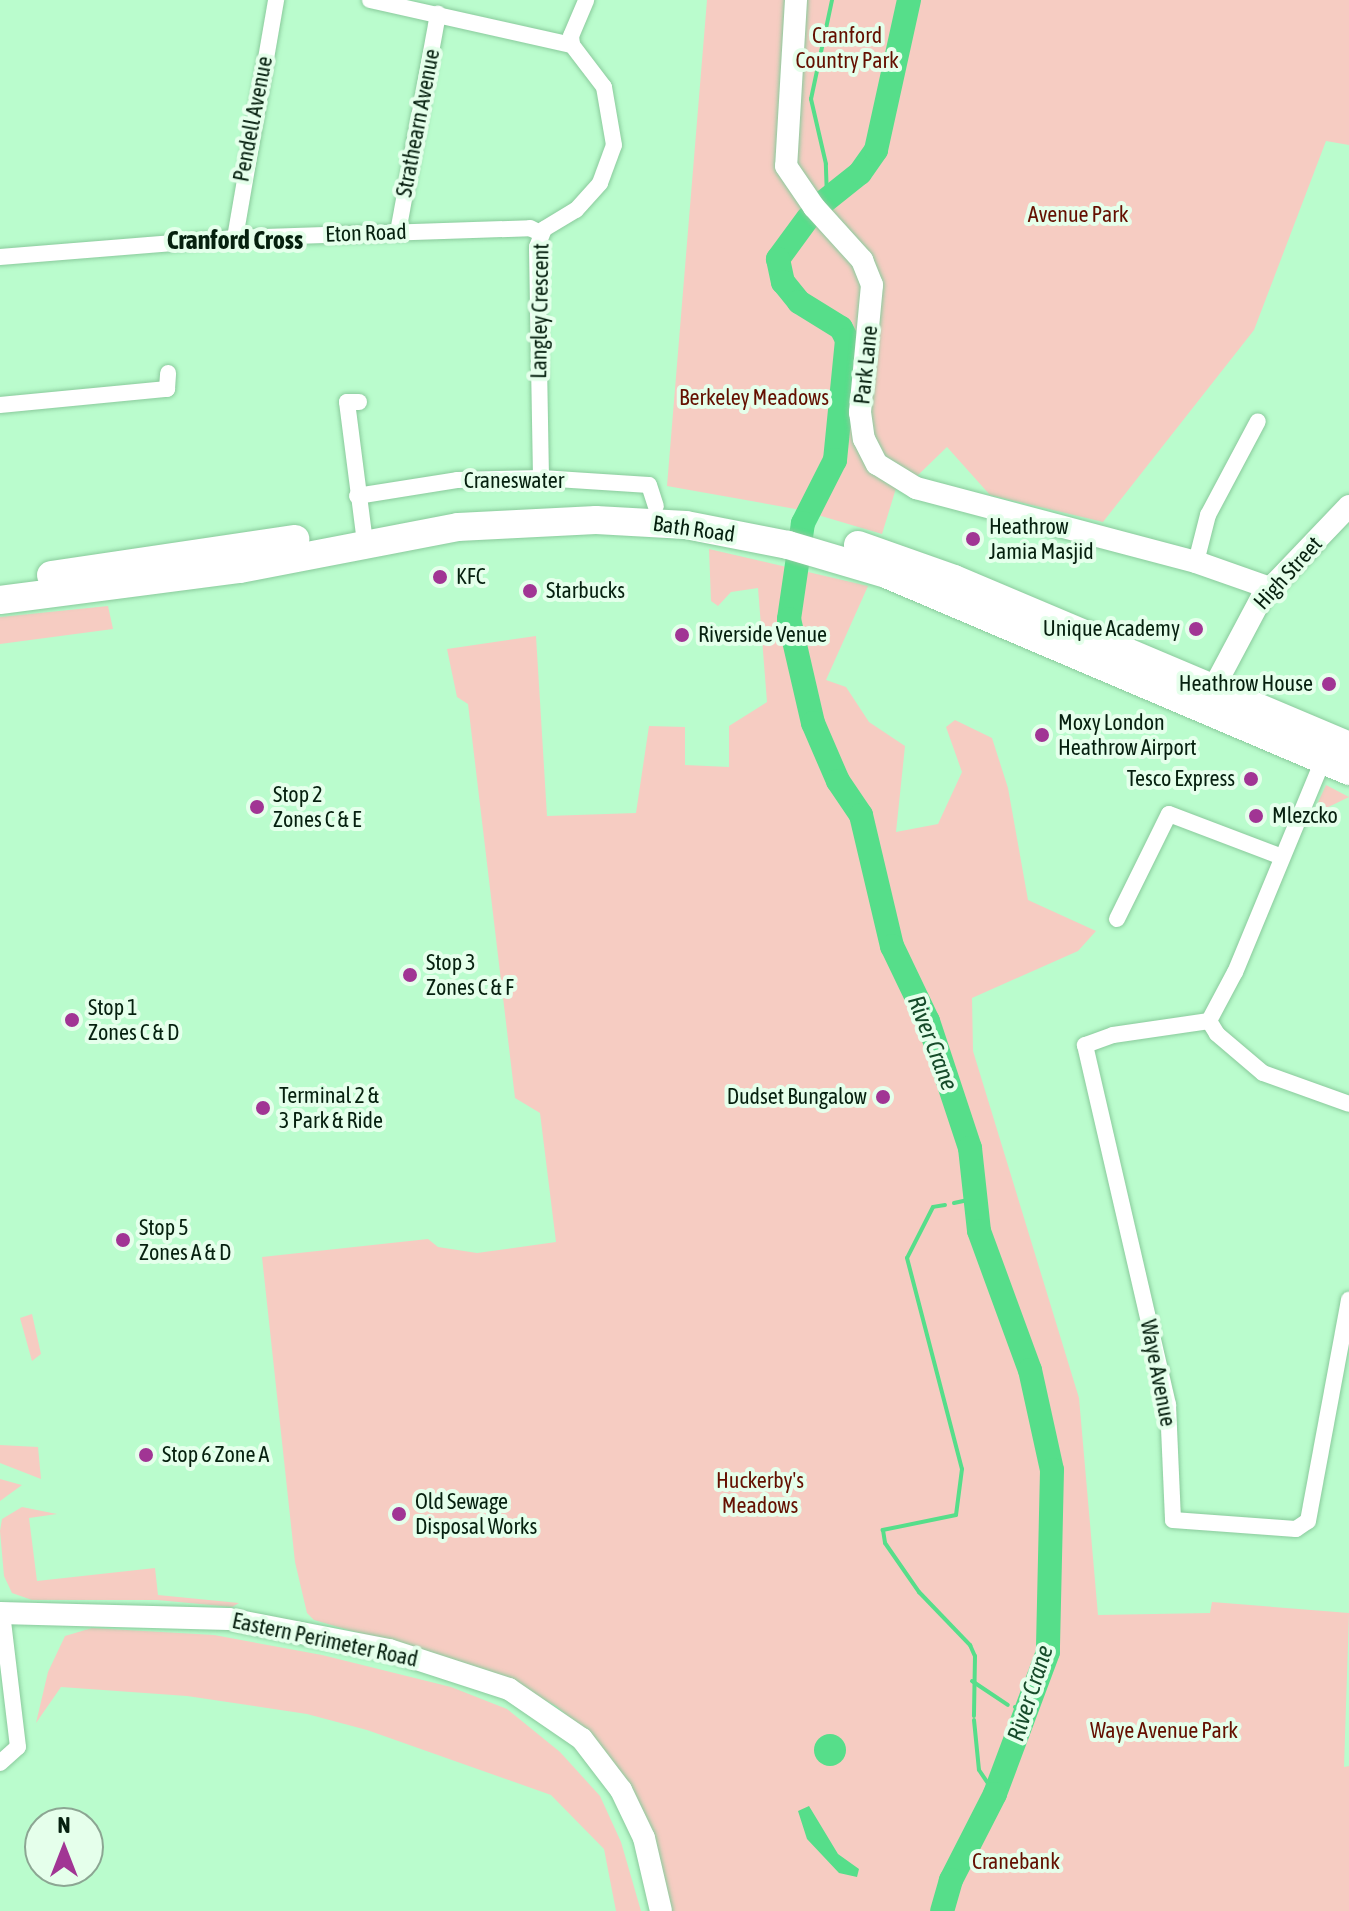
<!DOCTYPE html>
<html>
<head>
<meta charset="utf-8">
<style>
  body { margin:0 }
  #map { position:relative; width:1349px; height:1911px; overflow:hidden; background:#bafccd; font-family:"Asap Condensed",sans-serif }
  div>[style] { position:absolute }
  .green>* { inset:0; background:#f6ccc2 }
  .water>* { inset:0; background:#56de8a }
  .round { border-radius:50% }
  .stream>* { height:4px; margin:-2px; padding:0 2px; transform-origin:2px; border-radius:2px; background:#56de8a }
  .river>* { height:24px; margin:-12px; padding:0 12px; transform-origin:12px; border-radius:12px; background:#56de8a }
  .roads { filter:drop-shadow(0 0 2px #8aca9c) drop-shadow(0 0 2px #8aca9c) }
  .street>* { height:16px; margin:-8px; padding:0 8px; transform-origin:8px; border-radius:8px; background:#fff }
  .secondary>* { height:22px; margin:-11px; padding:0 11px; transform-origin:11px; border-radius:11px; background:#fff }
  .highway>* { height:28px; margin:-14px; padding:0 14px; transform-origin:14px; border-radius:14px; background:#fff }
  .dots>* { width:22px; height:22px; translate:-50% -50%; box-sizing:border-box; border:4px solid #e5ffeb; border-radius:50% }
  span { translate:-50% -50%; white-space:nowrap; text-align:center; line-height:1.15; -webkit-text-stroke:8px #e5ffeb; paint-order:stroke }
  .park-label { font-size:22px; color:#641001 }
  .street-label { font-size:22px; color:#06200f }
  .poi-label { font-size:22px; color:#06200f }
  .left { translate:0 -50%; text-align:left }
  .right { translate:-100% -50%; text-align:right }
  .water-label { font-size:24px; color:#164b2a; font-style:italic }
  .quarter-label { font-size:26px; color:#06200f; font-weight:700 }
  .north { position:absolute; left:24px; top:1807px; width:80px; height:80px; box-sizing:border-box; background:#e5ffeb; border:2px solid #8ca693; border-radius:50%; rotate:0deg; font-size:22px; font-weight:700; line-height:32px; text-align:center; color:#06200f }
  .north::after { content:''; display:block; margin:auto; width:28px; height:36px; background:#a13594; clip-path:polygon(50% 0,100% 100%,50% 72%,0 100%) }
</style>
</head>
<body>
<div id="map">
  <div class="green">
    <i style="clip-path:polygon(707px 0,1349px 0,1349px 145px,1326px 141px,1254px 330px,1103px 522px,990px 495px,947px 447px,917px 476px,897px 485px,882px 534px,801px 510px,667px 486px)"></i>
    <i style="clip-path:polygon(709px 549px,868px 586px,826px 680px,846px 687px,869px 722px,905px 746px,896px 832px,938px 824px,962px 772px,946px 727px,955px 720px,992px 738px,1008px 788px,1028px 900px,1096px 931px,1078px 951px,972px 998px,973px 1051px,1079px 1398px,1098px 1615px,1210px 1613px,1212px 1602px,1349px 1613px,1344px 1767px,1349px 1766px,1349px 1911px,671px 1911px,591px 1736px,556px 1706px,486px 1670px,314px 1620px,307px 1613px,295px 1562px,262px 1257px,428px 1239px,438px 1247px,477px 1253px,556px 1242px,540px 1113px,515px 1098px,468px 704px,457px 697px,447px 649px,536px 636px,547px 816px,636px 813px,649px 726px,685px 727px,685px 765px,729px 767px,729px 726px,767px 702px,758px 588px,731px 592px,718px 606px,711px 601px)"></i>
    <i style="clip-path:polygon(108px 606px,113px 629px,0 644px,0 617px)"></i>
    <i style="clip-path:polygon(1326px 785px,1349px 797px,1312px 815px)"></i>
    <i style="clip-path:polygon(32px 1314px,41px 1354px,32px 1361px,20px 1318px)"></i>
    <i style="clip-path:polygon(0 1445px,38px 1447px,41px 1479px,0 1463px)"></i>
    <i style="clip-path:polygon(0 1479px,18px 1484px,22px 1485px,0 1501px)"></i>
    <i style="clip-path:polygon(22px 1507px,57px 1514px,29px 1518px,37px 1581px,155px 1568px,158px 1595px,239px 1603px,232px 1607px,157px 1600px,32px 1600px,12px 1593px,4px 1576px,0 1531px,2px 1519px)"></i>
    <i style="clip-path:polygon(92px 1628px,214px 1635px,322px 1655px,451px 1687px,507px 1709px,560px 1752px,600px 1796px,621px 1842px,641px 1911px,616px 1911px,604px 1849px,551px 1795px,367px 1730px,307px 1714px,187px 1696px,61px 1687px,36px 1723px,48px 1672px,65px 1636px)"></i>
  </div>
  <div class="water">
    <i class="round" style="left:814px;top:1734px;width:32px;height:32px"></i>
    <i style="clip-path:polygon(809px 1806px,838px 1854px,859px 1869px,857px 1877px,839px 1873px,807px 1839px,798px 1811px)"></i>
  </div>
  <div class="stream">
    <i style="left:827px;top:198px;width:34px;rotate:-92deg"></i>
    <i style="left:826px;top:164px;width:67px;rotate:-103deg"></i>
    <i style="left:811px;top:99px;width:101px;rotate:-78deg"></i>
    <i style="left:954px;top:1203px;width:19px;rotate:-12deg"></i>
    <i style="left:945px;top:1205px;width:12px;rotate:171deg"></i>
    <i style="left:933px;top:1207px;width:57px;rotate:117deg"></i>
    <i style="left:907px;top:1258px;width:218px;rotate:75.4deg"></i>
    <i style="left:962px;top:1469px;width:46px;rotate:97.4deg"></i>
    <i style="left:956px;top:1515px;width:75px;rotate:168.4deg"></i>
    <i style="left:883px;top:1530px;width:13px;rotate:81deg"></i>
    <i style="left:885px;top:1543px;width:60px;rotate:55.2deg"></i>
    <i style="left:919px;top:1592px;width:74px;rotate:46.1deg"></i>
    <i style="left:970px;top:1645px;width:12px;rotate:66deg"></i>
    <i style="left:975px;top:1656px;width:60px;rotate:91deg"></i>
    <i style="left:972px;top:1681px;width:43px;rotate:33.7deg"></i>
    <i style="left:1015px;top:1707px;width:10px;rotate:17deg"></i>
    <i style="left:974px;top:1720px;width:50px;rotate:84.3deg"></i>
    <i style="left:979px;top:1770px;width:29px;rotate:56deg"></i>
    <i style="left:943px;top:1906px;width:6px;rotate:59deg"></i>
  </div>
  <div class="river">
    <i style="left:816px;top:208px;width:56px;rotate:-38.5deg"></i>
    <i style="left:860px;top:173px;width:28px;rotate:-55deg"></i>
    <i style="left:876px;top:150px;width:154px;rotate:-77.6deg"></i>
    <i style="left:808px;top:218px;width:51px;rotate:126.2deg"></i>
    <i style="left:778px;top:259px;width:24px;rotate:78deg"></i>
    <i style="left:783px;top:282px;width:26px;rotate:51deg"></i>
    <i style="left:799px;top:302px;width:49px;rotate:31.8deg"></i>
    <i style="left:841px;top:328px;width:13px;rotate:63deg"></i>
    <i style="left:847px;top:340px;width:121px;rotate:95.7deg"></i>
    <i style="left:835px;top:460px;width:71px;rotate:116.9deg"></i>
    <i style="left:803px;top:523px;width:97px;rotate:98.3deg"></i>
    <i style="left:789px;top:619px;width:107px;rotate:77deg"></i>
    <i style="left:813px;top:723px;width:63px;rotate:66.7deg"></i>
    <i style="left:838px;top:781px;width:41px;rotate:55.9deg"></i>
    <i style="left:861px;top:815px;width:135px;rotate:76.7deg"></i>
    <i style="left:892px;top:946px;width:83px;rotate:64.4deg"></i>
    <i style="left:928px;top:1021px;width:134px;rotate:71.7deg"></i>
    <i style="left:970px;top:1148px;width:83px;rotate:83.8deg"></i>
    <i style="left:979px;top:1231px;width:148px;rotate:69.9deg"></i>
    <i style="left:1030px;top:1370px;width:102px;rotate:77.6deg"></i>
    <i style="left:1052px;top:1470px;width:182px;rotate:91.3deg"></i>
    <i style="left:1048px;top:1652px;width:152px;rotate:110.5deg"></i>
    <i style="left:995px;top:1794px;width:97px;rotate:117.1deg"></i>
    <i style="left:951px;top:1880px;width:32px;rotate:106deg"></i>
  </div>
  <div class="roads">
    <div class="street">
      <i style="left:370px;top:0;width:207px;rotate:12.6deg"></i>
      <i style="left:398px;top:232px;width:222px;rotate:-79.6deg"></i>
      <i style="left:235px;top:238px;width:242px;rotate:-80.2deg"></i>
      <i style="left:0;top:257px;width:236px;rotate:-4.6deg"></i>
      <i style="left:235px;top:238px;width:295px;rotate:-1.9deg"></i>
      <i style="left:530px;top:228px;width:11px;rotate:27deg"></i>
      <i style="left:359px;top:402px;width:12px;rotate:180deg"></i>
      <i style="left:347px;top:402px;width:141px;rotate:82.7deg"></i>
      <i style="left:0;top:405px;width:168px;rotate:-5.5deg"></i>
      <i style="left:167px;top:389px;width:16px;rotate:-86deg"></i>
      <i style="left:541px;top:478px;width:231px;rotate:-91deg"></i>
      <i style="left:537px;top:247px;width:19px;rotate:-69deg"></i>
      <i style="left:544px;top:229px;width:37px;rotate:-31deg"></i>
      <i style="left:576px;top:210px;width:36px;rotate:-48deg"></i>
      <i style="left:600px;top:183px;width:40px;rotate:-69.8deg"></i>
      <i style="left:614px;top:145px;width:59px;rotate:-99.8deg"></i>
      <i style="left:604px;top:87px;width:53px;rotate:-127.3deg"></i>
      <i style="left:572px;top:45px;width:9px;rotate:-96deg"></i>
      <i style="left:571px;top:36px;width:39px;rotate:-67deg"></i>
      <i style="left:357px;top:496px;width:101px;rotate:-9.1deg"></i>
      <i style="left:457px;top:480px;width:84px;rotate:-1.4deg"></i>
      <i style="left:541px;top:478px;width:108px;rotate:3.7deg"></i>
      <i style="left:649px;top:485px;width:22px;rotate:72deg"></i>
      <i style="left:1196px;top:562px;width:49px;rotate:-75.7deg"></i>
      <i style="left:1208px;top:515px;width:106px;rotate:-62deg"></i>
      <i style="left:1323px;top:760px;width:230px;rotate:112.5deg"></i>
      <i style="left:1235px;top:972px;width:55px;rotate:118deg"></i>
      <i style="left:1209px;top:1021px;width:97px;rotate:171.7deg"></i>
      <i style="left:1113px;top:1035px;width:30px;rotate:160deg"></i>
      <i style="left:1085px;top:1045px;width:369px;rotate:77deg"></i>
      <i style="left:1168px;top:1405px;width:115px;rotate:87.5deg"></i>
      <i style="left:1173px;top:1520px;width:123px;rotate:4.2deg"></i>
      <i style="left:1296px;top:1529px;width:14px;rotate:-34deg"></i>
      <i style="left:1308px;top:1521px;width:225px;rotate:-79.5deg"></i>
      <i style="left:1117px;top:919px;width:117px;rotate:-63.7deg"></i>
      <i style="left:1169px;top:814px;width:121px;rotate:20.8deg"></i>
      <i style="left:1209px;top:1021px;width:15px;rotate:58deg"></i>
      <i style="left:1217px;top:1034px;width:60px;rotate:40.3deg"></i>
      <i style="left:1263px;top:1073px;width:91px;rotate:19.8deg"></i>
      <i style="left:0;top:1763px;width:24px;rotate:-42deg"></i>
      <i style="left:18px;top:1747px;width:135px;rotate:-96.8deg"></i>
    </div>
    <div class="secondary">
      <i style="left:796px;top:0;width:166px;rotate:93.4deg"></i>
      <i style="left:786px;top:166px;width:50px;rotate:55.7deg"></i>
      <i style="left:814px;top:207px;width:72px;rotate:47.8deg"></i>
      <i style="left:862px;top:260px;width:27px;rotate:68deg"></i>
      <i style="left:872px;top:285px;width:128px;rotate:95.4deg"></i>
      <i style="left:860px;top:412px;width:27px;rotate:82deg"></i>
      <i style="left:864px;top:439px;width:28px;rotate:63deg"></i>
      <i style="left:877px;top:464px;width:46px;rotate:31.6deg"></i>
      <i style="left:916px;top:488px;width:290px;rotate:14.8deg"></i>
      <i style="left:1196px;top:562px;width:78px;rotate:19.4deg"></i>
      <i style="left:1213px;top:689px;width:104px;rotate:-62deg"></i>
      <i style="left:1262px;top:597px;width:126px;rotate:-46.3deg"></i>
      <i style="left:0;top:1613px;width:229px;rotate:1.5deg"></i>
      <i style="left:229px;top:1619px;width:163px;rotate:11deg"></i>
      <i style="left:389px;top:1650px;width:126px;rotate:18deg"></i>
      <i style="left:509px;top:1689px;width:88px;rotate:34.4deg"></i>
      <i style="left:582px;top:1739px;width:64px;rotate:52.6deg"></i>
      <i style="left:621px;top:1790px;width:53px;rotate:64.4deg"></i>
      <i style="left:644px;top:1838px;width:75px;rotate:76.9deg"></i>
    </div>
    <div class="highway">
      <i style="left:858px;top:545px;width:102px;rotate:19.5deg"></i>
      <i style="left:954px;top:579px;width:429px;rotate:22.9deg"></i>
      <i style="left:51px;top:575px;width:247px;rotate:-8.4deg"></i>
      <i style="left:0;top:600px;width:242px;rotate:-7.4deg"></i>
      <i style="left:240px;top:569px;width:222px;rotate:-10.9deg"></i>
      <i style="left:458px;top:527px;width:138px;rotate:-2.9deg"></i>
      <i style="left:596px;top:520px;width:90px;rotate:3.2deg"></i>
      <i style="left:686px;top:525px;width:104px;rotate:11.1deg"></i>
      <i style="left:788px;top:545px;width:102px;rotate:16.5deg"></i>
      <i style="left:886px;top:574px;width:503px;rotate:23.05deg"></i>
    </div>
  </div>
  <div class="dots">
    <i style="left:973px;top:539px;background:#a13594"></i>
    <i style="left:440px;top:577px;background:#a13594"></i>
    <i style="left:530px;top:591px;background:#a13594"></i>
    <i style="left:1196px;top:629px;background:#a13594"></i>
    <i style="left:682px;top:635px;background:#a13594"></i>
    <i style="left:1329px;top:684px;background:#a13594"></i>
    <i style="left:1042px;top:735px;background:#a13594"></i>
    <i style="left:1251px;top:779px;background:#a13594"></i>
    <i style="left:257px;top:807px;background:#a13594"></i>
    <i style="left:1256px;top:816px;background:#a13594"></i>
    <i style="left:410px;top:975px;background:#a13594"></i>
    <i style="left:72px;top:1020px;background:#a13594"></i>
    <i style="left:883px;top:1097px;background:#a13594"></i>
    <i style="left:263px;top:1108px;background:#a13594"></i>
    <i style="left:123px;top:1240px;background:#a13594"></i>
    <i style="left:146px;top:1455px;background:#a13594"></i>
    <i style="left:399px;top:1514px;background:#a13594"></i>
  </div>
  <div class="park-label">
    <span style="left:847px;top:48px">Cranford<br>Country Park</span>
    <span style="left:1078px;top:215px">Avenue Park</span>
    <span style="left:754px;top:398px">Berkeley Meadows</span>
    <span style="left:760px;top:1493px">Huckerby's<br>Meadows</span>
    <span style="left:1164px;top:1731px">Waye Avenue Park</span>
    <span style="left:1016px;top:1862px">Cranebank</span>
  </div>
  <div class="street-label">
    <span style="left:253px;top:119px;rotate:-79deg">Pendell Avenue</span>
    <span style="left:418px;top:123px;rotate:-79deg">Strathearn Avenue</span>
    <span style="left:366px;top:233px;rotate:-2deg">Eton Road</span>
    <span style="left:540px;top:311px;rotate:-89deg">Langley Crescent</span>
    <span style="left:866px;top:365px;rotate:-84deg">Park Lane</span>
    <span style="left:514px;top:481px">Craneswater</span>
    <span style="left:694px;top:529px;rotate:8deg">Bath Road</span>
    <span style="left:1288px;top:573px;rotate:-48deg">High Street</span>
    <span style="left:1158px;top:1373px;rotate:79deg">Waye Avenue</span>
    <span style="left:325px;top:1640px;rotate:12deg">Eastern Perimeter Road</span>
  </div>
  <div class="poi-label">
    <span class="left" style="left:989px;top:539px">Heathrow<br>Jamia Masjid</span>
    <span class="left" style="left:456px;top:577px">KFC</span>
    <span class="left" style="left:546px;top:591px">Starbucks</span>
    <span class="right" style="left:1180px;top:629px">Unique Academy</span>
    <span class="left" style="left:698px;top:635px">Riverside Venue</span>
    <span class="right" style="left:1313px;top:684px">Heathrow House</span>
    <span class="left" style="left:1058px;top:735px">Moxy London<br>Heathrow Airport</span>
    <span class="right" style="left:1235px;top:779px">Tesco Express</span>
    <span class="left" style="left:273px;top:807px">Stop 2<br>Zones C &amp; E</span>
    <span class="left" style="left:1272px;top:816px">Mlezcko</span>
    <span class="left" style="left:426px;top:975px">Stop 3<br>Zones C &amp; F</span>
    <span class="left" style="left:88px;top:1020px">Stop 1<br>Zones C &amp; D</span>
    <span class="left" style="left:279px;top:1108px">Terminal 2 &amp;<br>3 Park &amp; Ride</span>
    <span class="right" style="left:867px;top:1097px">Dudset Bungalow</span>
    <span class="left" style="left:139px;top:1240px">Stop 5<br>Zones A &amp; D</span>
    <span class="left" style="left:162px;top:1455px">Stop 6 Zone A</span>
    <span class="left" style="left:415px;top:1514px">Old Sewage<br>Disposal Works</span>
  </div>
  <div class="water-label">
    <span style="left:933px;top:1043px;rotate:69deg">River Crane</span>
    <span style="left:1030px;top:1693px;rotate:-72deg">River Crane</span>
  </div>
  <div class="quarter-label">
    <span style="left:235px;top:241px">Cranford Cross</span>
  </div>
  <div class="north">N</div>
</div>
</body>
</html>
